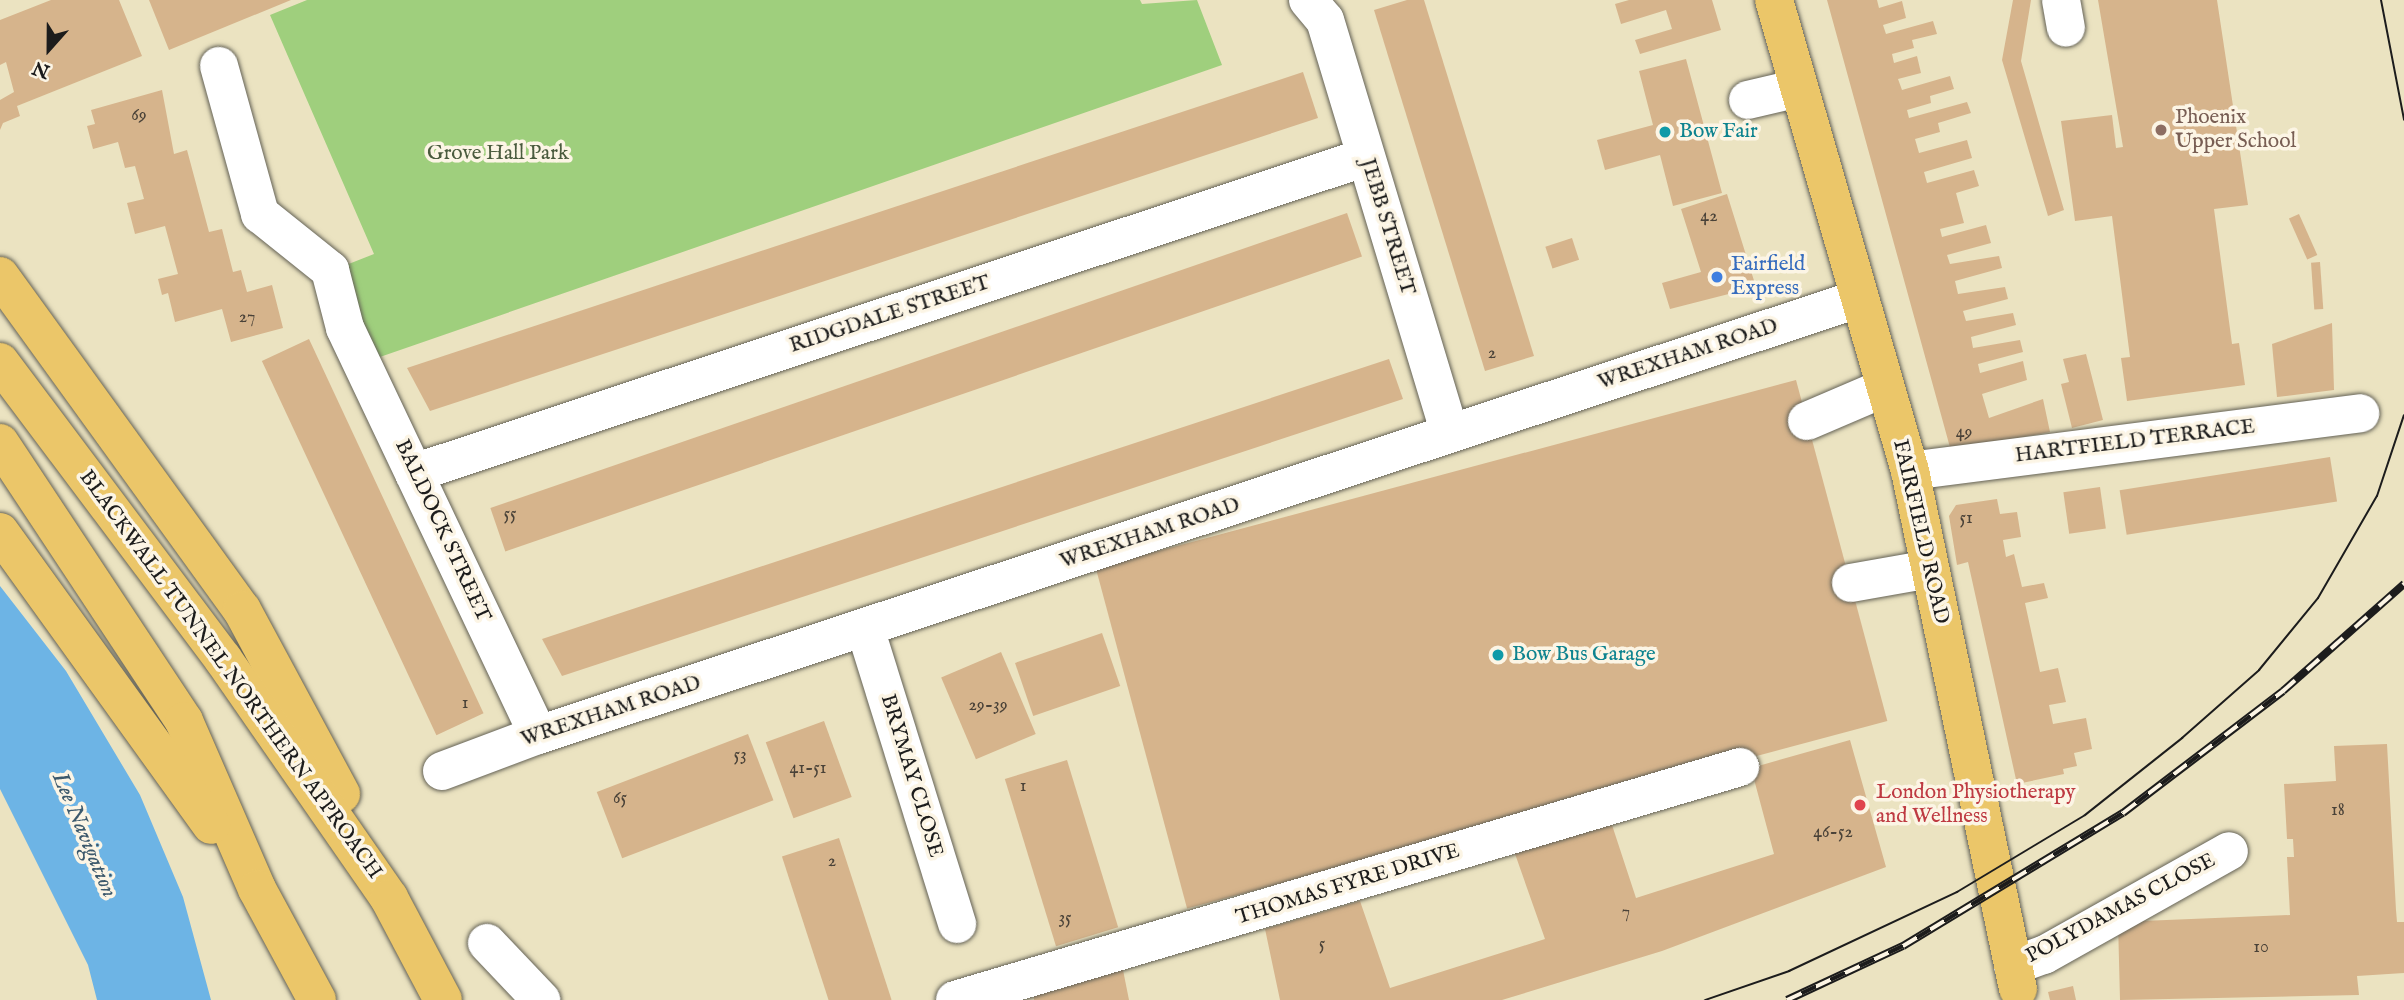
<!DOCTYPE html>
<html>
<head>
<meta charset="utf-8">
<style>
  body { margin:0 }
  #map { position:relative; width:2404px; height:1000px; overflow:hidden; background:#ebe3c1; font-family:"IM FELL English",serif }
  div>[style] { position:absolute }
  .green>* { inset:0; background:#9fcf7d }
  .water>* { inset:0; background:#6db4e5 }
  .building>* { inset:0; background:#d6b48c; transform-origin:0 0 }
  .roads { filter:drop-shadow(0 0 2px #646256) drop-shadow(0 0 2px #646256) }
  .minor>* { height:38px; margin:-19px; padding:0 19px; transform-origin:19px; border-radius:19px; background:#fff }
  .major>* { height:38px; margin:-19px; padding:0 19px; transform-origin:19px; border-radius:19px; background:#ebc669 }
  .highway>* { height:38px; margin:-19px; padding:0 19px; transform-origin:19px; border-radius:19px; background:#ebc669 }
  .tram>* { height:2px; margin:-1px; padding:0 1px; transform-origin:1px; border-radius:1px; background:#1c1c1c }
  .rail>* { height:8px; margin-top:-4px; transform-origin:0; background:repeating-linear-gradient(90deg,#fcf5e5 0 16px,#1c1c1c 0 32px); box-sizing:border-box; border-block:2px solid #1c1c1c }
  .dots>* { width:19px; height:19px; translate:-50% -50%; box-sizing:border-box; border:4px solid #fcf5e5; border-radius:50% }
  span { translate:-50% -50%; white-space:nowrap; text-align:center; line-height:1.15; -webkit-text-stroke:7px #fcf5e5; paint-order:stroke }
  .number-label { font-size:18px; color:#4a4238 }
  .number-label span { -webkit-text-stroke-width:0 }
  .education-label { font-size:21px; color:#785e54 }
  .left { translate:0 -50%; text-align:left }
  .culture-label { font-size:21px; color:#0d838f }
  .park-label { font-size:21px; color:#4a5b3e }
  .street-label { font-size:21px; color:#1c1c1c }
  .shop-label { font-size:21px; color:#366cbe }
  .health-label { font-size:21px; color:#be3a42 }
  .water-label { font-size:23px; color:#3c596c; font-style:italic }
  .north { position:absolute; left:14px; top:14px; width:70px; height:70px; -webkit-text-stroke:5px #fcf5e5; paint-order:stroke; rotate:201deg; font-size:19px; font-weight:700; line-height:28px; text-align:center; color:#1c1c1c }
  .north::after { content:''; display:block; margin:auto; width:24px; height:32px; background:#1c1c1c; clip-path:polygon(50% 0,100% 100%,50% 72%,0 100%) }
</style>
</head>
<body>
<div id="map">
  <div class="green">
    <i style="clip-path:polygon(307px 0,1140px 0,1142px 4px,1197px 0,1222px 65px,377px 358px,341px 267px,374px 254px,270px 15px)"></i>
  </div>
  <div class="water">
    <i style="clip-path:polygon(0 586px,66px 671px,140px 795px,183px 897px,211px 1000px,97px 1000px,88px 965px,0 789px)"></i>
  </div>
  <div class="building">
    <i style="clip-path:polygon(51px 0,119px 0,142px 56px,17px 106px,20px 116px,3px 123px,0 130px,0 100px,14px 92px,6px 62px,0 65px,0 20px)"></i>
    <i style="clip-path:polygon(149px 0,291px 0,169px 50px)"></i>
    <i style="clip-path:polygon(1407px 0,1424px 0,1534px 356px,1485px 371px,1374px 10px)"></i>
    <i style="clip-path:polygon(1629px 0,1712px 0,1721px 30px,1640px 54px,1635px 40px,1672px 29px,1666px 10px,1621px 24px,1615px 4px)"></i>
    <i style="clip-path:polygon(1827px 0,1877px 0,1879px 8px,1902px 1px,1906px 18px,1883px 25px,1886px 34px,1933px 21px,1937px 34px,1912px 40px,1914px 48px,1892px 54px,1894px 63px,1917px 56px,1921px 73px,1898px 79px,1902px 90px,1950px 76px,1954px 89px,1930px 96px,1931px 103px,1907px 110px,1909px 118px,1967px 102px,1971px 113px,1938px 123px,1940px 132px,1915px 139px,1919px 153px,1967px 140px,1972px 158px,1924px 172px,1927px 183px,1974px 170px,1979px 186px,1956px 193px,1964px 223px,1940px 229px,1942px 237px,1986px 225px,1991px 243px,1947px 255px,1950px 264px,1999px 256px,2002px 268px,1955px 281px,1958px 294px,2005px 287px,2008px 299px,1963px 311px,1966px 321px,2013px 313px,2016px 325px,1971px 337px,1973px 348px,2020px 340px,2023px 352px,1978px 364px,1980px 373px,2023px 361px,2027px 380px,1982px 394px,1989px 418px,2043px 399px,2050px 432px,1951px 451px)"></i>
    <i style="clip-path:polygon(2013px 0,2031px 0,2021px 61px,2064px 210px,2048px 216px,2002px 60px)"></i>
    <i style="clip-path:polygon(2098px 0,2217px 0,2248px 205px,2214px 209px,2232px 344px,2239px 343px,2245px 385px,2127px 401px,2121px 358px,2130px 357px,2112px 216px,2075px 221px,2061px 121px,2112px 115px,2116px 148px,2123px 147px)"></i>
    <i style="clip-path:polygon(1686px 59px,1722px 193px,1673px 206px,1660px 155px,1605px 170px,1597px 140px,1653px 125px,1639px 71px)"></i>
    <i style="clip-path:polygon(1303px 72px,1318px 118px,940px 243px,430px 411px,407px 368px)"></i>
    <i style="clip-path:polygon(162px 90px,174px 154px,187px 150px,209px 232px,222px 229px,233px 272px,241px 270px,247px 292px,272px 285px,283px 328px,231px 342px,222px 309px,175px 322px,168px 293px,162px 295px,158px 279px,178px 274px,165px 226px,135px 234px,127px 203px,144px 199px,135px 166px,125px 168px,118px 142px,93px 149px,87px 126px,95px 124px,91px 110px)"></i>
    <i style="clip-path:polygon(1727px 194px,1756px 287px,1670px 309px,1662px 283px,1701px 272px,1681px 209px)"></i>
    <i style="left:1347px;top:213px;width:46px;height:906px;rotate:71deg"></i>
    <i style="left:2299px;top:214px;width:45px;height:11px;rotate:66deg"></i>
    <i style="left:1572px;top:238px;width:23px;height:28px;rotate:72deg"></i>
    <i style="left:2320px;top:262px;width:47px;height:9px;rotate:86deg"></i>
    <i style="clip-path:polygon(2332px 323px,2334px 390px,2277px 397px,2272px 344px)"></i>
    <i style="left:309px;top:339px;width:413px;height:52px;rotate:65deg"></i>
    <i style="clip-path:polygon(2086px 354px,2103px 420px,2072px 428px,2061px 384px,2069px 382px,2063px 359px)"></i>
    <i style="clip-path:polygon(1389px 359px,1403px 399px,851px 581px,562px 676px,542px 639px)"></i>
    <i style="left:1796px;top:380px;width:353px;height:725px;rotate:75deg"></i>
    <i style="left:2330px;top:457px;width:45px;height:213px;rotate:81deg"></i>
    <i style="left:2100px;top:487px;width:42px;height:37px;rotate:82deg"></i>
    <i style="clip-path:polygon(1997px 499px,2000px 514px,2017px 512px,2021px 537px,2003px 540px,2006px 557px,2014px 554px,2022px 587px,2044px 583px,2048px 598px,2025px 603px,2040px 672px,2058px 668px,2066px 702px,2049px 705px,2053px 724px,2086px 718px,2092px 749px,2074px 753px,2077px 766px,2063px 769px,2064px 774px,2017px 784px,1968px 562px,1957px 565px,1949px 516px,1956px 505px)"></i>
    <i style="left:1102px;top:633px;width:56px;height:92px;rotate:71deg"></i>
    <i style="left:1001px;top:652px;width:89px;height:65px;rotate:67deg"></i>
    <i style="left:824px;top:721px;width:81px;height:62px;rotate:70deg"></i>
    <i style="left:748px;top:734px;width:71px;height:162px;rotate:69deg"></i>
    <i style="clip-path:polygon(1850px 740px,1886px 867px,1662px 951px,1502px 1000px,1280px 1000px,1265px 929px,1360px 901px,1390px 988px,1545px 939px,1514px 851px,1612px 825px,1636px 898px,1774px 854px,1751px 768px)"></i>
    <i style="clip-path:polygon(2387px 744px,2396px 910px,2397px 922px,2404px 922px,2404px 973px,2357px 976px,2359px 995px,2120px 1000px,2118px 922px,2290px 915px,2287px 857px,2294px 857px,2293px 839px,2287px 839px,2284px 784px,2336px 781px,2334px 746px)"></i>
    <i style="left:1067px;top:760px;width:175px;height:65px;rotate:73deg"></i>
    <i style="left:839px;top:838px;width:170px;height:60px;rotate:72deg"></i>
    <i style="clip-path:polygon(1122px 965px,1129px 1000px,1034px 1000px,1033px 991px)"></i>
    <i style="clip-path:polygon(2073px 986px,2076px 1000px,2050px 1000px,2048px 992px)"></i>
  </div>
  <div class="roads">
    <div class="minor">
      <i style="left:1308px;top:0;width:26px;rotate:50deg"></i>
      <i style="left:1325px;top:20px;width:432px;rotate:73.2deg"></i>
      <i style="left:2061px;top:0;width:28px;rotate:80deg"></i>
      <i style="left:219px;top:66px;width:154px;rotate:74.5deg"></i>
      <i style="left:260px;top:214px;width:90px;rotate:38.7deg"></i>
      <i style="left:330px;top:270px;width:60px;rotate:75.5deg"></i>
      <i style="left:345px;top:328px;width:450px;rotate:64.6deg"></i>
      <i style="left:1748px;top:100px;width:52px;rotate:-13.2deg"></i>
      <i style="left:1807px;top:421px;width:84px;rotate:-23.2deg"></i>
      <i style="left:1910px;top:471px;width:454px;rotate:-7.3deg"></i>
      <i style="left:414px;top:473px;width:1003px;rotate:-18.36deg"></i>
      <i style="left:1851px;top:583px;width:80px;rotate:-10deg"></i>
      <i style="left:865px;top:628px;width:310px;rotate:72.7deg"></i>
      <i style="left:442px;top:771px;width:103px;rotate:-20.6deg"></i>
      <i style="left:538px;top:735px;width:1390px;rotate:-18.28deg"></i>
      <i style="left:487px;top:943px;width:79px;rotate:46.5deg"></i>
      <i style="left:2013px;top:966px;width:33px;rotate:-20deg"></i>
      <i style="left:2044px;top:955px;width:212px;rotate:-29.3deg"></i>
      <i style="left:955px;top:1000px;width:819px;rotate:-16.53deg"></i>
    </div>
    <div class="major">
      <i style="left:1774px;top:0;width:490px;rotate:73.9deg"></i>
      <i style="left:1910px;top:471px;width:529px;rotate:78.22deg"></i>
    </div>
    <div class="highway">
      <i style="left:0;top:276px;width:412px;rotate:54.1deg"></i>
      <i style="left:242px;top:610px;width:209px;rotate:61.7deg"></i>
      <i style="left:0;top:362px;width:371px;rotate:53.1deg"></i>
      <i style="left:223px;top:659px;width:291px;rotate:55.2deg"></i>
      <i style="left:389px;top:898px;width:115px;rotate:62.1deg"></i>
      <i style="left:0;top:443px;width:333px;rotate:56.5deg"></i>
      <i style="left:184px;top:721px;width:183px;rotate:66.5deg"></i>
      <i style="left:257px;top:889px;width:126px;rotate:61.6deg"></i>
      <i style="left:0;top:532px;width:361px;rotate:54.2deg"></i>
    </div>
  </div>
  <div class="tram">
    <i style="left:2381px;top:0;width:122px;rotate:79.1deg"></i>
    <i style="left:1705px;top:1000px;width:89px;rotate:-19deg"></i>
    <i style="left:1789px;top:971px;width:186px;rotate:-25.2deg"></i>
    <i style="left:1957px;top:892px;width:149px;rotate:-31deg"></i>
    <i style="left:2085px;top:815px;width:124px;rotate:-38.4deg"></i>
    <i style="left:2182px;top:738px;width:103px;rotate:-41.4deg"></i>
    <i style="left:2259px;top:670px;width:93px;rotate:-50.7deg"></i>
    <i style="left:2318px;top:598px;width:118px;rotate:-60deg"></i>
    <i style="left:2377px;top:496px;width:85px;rotate:-71.6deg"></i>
  </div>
  <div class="rail">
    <i style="left:1787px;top:1000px;width:128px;rotate:-25deg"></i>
    <i style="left:1903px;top:946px;width:257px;rotate:-31.2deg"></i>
    <i style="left:2123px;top:813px;width:201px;rotate:-37.3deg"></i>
    <i style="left:2283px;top:691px;width:162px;rotate:-41.5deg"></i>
  </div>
  <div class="dots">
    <i style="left:2161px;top:130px;background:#8d6e63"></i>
    <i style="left:1665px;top:132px;background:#0f9aa8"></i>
    <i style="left:1717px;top:277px;background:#3f7fe0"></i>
    <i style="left:1498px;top:655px;background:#0f9aa8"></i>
    <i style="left:1860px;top:805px;background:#e0444e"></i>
  </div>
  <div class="number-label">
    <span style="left:139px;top:116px">69</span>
    <span style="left:1709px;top:217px">42</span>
    <span style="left:247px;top:318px">27</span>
    <span style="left:1492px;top:354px">2</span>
    <span style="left:1964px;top:433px">49</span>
    <span style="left:510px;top:515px">55</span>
    <span style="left:1966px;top:519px">51</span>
    <span style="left:465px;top:704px">1</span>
    <span style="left:988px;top:706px">29-39</span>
    <span style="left:740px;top:756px">53</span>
    <span style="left:808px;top:769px">41-51</span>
    <span style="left:1023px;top:787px">1</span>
    <span style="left:620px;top:799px">65</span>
    <span style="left:2338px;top:811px">18</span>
    <span style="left:1833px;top:833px">46-52</span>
    <span style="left:832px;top:862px">2</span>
    <span style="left:1626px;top:913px">7</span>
    <span style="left:1065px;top:919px">35</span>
    <span style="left:1322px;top:945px">5</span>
    <span style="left:2261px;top:948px">10</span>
  </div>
  <div class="education-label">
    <span class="left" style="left:2175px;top:130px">Phoenix<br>Upper School</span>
  </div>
  <div class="culture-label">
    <span class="left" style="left:1679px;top:132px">Bow Fair</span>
    <span class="left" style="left:1512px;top:655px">Bow Bus Garage</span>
  </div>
  <div class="park-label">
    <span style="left:498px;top:154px">Grove Hall Park</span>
  </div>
  <div class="street-label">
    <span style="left:1387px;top:227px;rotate:73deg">JEBB STREET</span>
    <span style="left:890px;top:315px;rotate:-18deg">RIDGDALE STREET</span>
    <span style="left:1688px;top:355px;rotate:-18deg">WREXHAM ROAD</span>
    <span style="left:2135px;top:442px;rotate:-7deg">HARTFIELD TERRACE</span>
    <span style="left:442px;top:531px;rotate:65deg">BALDOCK STREET</span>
    <span style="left:1920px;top:532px;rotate:77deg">FAIRFIELD ROAD</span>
    <span style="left:1150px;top:534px;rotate:-18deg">WREXHAM ROAD</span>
    <span style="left:230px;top:675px;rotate:54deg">BLACKWALL TUNNEL NORTHERN APPROACH</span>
    <span style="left:611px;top:712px;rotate:-18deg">WREXHAM ROAD</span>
    <span style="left:911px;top:776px;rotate:73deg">BRYMAY CLOSE</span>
    <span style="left:1348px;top:885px;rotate:-17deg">THOMAS FYRE DRIVE</span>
    <span style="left:2121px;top:909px;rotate:-28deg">POLYDAMAS CLOSE</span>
  </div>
  <div class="shop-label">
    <span class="left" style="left:1731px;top:277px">Fairfield<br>Express</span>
  </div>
  <div class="health-label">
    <span class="left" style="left:1876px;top:805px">London Physiotherapy<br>and Wellness</span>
  </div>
  <div class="water-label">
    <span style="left:84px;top:835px;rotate:67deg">Lee Navigation</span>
  </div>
  <div class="north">N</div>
</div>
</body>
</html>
